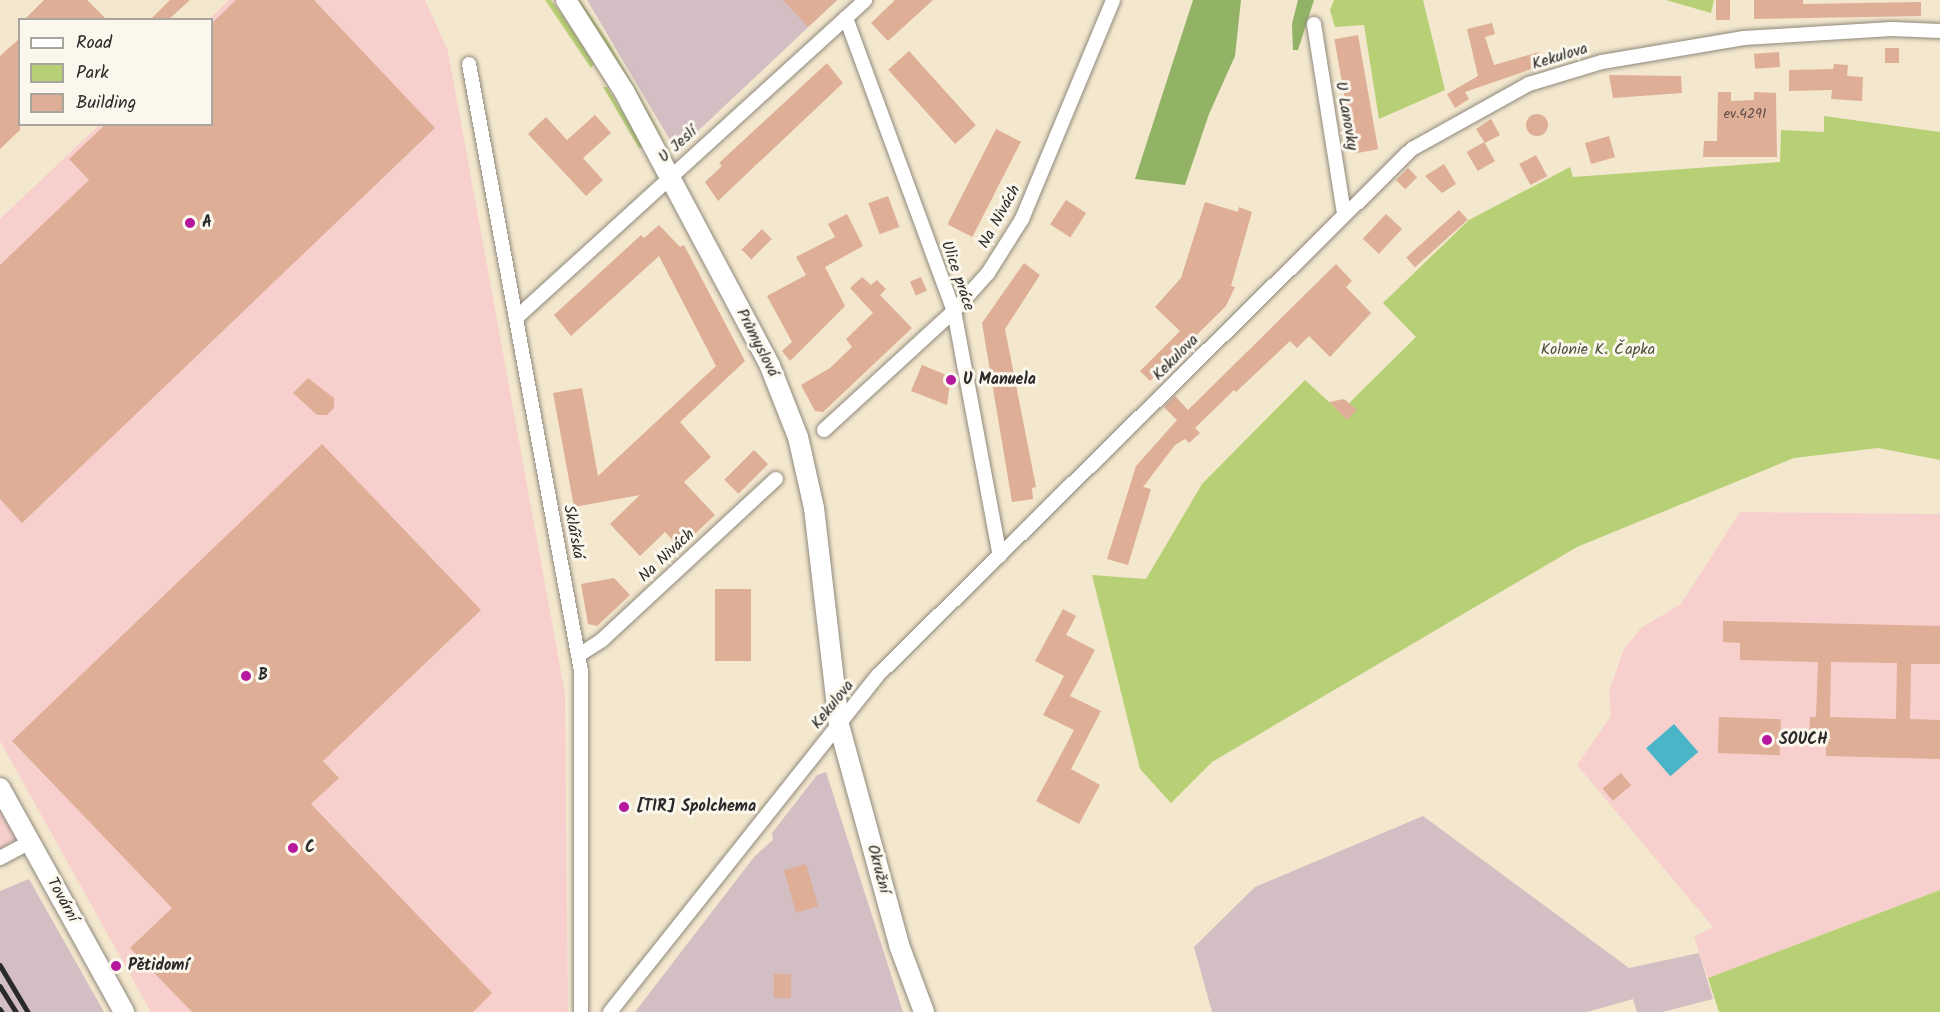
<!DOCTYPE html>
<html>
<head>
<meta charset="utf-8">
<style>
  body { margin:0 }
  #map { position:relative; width:1940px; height:1012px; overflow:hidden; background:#f3e7ce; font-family:Kalam,sans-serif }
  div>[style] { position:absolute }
  .built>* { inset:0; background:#f7d0cd }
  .industrial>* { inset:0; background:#d2bec3 }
  .green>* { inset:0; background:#b8d075 }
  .forest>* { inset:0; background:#92b266 }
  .water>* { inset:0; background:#4bb5c8; transform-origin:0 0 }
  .building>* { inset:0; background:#deae96; transform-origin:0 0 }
  .round { border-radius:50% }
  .roads { filter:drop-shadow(0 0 2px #8f897c) drop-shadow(0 0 2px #8f897c) }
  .street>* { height:14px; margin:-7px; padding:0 7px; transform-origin:7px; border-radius:7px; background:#fff }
  .secondary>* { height:20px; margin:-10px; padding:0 10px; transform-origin:10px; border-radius:10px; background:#fff }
  .rail>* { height:4.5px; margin:-2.25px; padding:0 2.25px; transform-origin:2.25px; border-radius:2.25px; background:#2b2b2b }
  .dots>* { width:16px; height:16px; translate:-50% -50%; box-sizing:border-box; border:3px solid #fbf7ec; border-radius:50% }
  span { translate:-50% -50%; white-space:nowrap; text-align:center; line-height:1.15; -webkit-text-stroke:6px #fbf7ec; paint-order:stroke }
  .number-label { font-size:14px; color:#584c46 }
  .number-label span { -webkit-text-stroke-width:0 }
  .street-label { font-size:16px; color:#2b2b2b }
  .poi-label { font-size:16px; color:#2b2b2b; font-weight:700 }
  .left { translate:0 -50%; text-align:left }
  .park-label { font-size:16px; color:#4e543e }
  .legend { position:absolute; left:18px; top:18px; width:195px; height:108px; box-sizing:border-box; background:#fbf7ec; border:2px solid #a8a59f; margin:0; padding:8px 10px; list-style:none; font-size:18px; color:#2b2b2b }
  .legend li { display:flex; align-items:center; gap:12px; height:30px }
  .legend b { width:30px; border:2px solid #a8a59f }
</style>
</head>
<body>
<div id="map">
  <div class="built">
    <i style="clip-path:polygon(229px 0,425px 0,448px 51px,565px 694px,568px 1012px,151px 1012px,0 741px,0 219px,99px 125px,212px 124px,209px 19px)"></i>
    <i style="clip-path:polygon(1740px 512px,1940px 514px,1940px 890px,1708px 978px,1694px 937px,1713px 927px,1577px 765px,1611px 716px,1609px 691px,1624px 649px,1641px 628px,1681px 604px)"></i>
    <i style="clip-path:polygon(0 807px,19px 840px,0 851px)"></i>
  </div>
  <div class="industrial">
    <i style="clip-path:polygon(587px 0,837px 0,680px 148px,673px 145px)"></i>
    <i style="clip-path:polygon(826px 772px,903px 1012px,635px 1012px,754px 857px,773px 840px,772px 833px,817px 775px)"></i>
    <i style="clip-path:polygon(1423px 816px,1629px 968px,1699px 953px,1713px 999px,1662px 1012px,1637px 1012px,1633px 999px,1587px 1012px,1212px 1012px,1194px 947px,1255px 887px)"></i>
    <i style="clip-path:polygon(29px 879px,104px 1012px,0 1012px,0 891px)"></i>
  </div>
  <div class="green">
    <i style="clip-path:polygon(545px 0,551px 0,565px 19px,594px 64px,591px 68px)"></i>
    <i style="clip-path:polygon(575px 0,580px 0,608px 41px,666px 143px)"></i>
    <i style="clip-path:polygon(1334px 0,1423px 0,1445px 90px,1379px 119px,1364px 25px,1335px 27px,1330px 10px)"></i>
    <i style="clip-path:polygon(1666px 0,1714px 0,1711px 13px)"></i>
    <i style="clip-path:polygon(603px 87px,607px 87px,644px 148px,639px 148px)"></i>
    <i style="clip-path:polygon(1824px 116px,1940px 132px,1940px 460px,1878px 448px,1794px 458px,1577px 547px,1212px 762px,1171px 803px,1140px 769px,1092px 575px,1146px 579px,1202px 484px,1305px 380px,1340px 412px,1416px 337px,1383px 303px,1469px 220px,1570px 167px,1573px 177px,1780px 162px,1781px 130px,1824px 132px)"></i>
    <i style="clip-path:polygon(1940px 890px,1940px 1012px,1719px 1012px,1708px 978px)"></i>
  </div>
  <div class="forest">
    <i style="clip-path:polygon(1193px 0,1241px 0,1235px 56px,1209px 114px,1185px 185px,1135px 179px)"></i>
    <i style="clip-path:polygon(1298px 0,1314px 0,1298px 50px,1293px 50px,1292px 24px)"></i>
  </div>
  <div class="water">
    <i style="left:1674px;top:724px;width:37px;height:37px;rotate:49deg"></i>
  </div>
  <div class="building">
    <i style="clip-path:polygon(44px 0,87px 0,107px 20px,24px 20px)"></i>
    <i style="clip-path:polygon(170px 0,190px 0,168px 20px,150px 20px)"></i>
    <i style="clip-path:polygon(236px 0,314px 0,435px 128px,22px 523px,0 499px,0 265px,89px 180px,69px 159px,106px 124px,212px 124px,212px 23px)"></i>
    <i style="clip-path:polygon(783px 0,837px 0,808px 27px)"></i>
    <i style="clip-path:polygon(895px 0,933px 0,888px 41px,871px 23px)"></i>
    <i style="left:1716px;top:0;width:14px;height:20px"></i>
    <i style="clip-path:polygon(1754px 0,1803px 0,1803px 4px,1921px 2px,1921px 16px,1754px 19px)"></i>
    <i style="clip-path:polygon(1492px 23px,1495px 34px,1485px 37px,1494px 65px,1539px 52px,1543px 65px,1465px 92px,1469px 99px,1455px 108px,1447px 94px,1478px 76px,1467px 29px)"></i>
    <i style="left:1358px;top:35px;width:116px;height:24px;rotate:80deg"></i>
    <i style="clip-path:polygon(20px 38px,20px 130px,0 149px,0 56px)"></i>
    <i style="left:1885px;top:48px;width:14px;height:15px"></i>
    <i style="left:909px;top:51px;width:100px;height:28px;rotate:48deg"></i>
    <i style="left:1779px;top:52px;width:15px;height:25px;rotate:86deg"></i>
    <i style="clip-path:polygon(827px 63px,843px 83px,718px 201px,705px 182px,722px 166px,719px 163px)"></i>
    <i style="clip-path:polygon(1834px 64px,1848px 65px,1847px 76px,1863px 77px,1862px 101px,1831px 99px,1832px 90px,1789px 91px,1789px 70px,1833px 69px)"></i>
    <i style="clip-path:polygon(1609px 75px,1681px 76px,1682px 93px,1613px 98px)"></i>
    <i style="clip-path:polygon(1718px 92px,1731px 92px,1731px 101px,1754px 100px,1754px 92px,1776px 93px,1777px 157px,1703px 157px,1704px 141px,1717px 141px)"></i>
    <i class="round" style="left:1526px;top:114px;width:22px;height:22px"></i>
    <i style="clip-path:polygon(595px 115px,611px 133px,583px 158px,603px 180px,586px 196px,528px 134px,546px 117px,567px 140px)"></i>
    <i style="clip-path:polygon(1491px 119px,1500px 135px,1485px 143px,1476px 129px)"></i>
    <i style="left:996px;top:129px;width:28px;height:107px;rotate:27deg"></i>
    <i style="left:1609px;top:136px;width:22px;height:25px;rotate:74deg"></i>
    <i style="left:1484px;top:142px;width:22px;height:20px;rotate:60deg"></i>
    <i style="left:1536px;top:155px;width:24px;height:19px;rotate:62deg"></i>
    <i style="clip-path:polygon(1444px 164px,1456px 184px,1442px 193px,1425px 176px)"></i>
    <i style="left:1408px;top:168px;width:13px;height:17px;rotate:45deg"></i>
    <i style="left:888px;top:196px;width:33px;height:21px;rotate:70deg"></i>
    <i style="left:1066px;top:200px;width:24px;height:29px;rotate:33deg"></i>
    <i style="clip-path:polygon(1205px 202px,1238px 212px,1239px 207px,1252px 212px,1231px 286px,1235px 287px,1226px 306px,1150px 381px,1140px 371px,1180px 331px,1155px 307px,1181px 278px)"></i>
    <i style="left:1459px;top:210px;width:13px;height:71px;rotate:48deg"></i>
    <i style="clip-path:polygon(847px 214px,863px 246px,825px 267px,845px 306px,790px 361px,782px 351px,792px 342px,767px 296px,806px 275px,796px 257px,835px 237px,828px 224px)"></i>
    <i style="left:1386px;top:214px;width:22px;height:34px;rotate:43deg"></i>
    <i style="clip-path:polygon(659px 225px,680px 247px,684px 245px,745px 361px,680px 422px,711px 457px,684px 482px,715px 515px,680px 548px,665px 532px,640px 556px,610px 524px,640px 495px,574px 507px,553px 393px,582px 388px,598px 476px,716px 366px,659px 256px,571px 336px,554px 315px,641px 235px,644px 238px)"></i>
    <i style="left:762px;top:229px;width:14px;height:29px;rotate:45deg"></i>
    <i style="clip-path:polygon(1024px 263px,1040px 275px,1005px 329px,1036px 487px,1032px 488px,1033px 499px,1012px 502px,982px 323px)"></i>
    <i style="clip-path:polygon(1336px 264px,1352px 281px,1346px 287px,1371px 313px,1330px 357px,1309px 336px,1297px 348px,1290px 341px,1236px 392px,1234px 390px,1195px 428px,1200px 433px,1189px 443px,1185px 439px,1175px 445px,1143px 487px,1151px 489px,1128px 565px,1107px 559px,1136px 466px,1177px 420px,1164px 407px,1175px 396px,1188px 410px)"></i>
    <i style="clip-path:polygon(862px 277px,871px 285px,877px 280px,886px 289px,880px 295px,912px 328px,823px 412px,815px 411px,801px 385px,830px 368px,852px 347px,846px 339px,873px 313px,850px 288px)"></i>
    <i style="left:921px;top:277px;width:15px;height:12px;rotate:67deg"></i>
    <i style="clip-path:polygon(922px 365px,951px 377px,947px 405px,911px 391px)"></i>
    <i style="clip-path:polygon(308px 378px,334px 398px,334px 408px,327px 415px,317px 415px,293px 393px)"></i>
    <i style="clip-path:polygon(1344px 399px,1357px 410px,1347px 420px,1329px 402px)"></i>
    <i style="clip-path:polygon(322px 444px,481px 610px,323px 761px,339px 778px,311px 804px,492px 993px,473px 1012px,192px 1012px,130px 948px,172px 908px,12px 741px)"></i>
    <i style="left:754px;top:450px;width:20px;height:42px;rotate:45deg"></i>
    <i style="clip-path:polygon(614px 578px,630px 595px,597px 626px,588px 624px,581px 584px)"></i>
    <i style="left:715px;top:589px;width:36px;height:72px"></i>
    <i style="clip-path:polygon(1063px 609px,1076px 616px,1066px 635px,1095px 650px,1070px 696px,1101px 711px,1071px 769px,1100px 785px,1079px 824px,1036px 801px,1074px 730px,1043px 715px,1064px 676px,1035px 661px)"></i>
    <i style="clip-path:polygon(evenodd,1723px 621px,1940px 626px,1940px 664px,1911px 664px,1910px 719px,1940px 720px,1940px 759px,1826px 756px,1826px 739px,1809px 738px,1810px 717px,1816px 717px,1818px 662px,1740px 660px,1740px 643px,1723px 642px,1723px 621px,1831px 662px,1897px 663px,1896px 719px,1830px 717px,1831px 662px)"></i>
    <i style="left:1719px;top:717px;width:62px;height:36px;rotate:2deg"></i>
    <i style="left:1621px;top:773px;width:16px;height:24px;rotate:50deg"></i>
    <i style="left:806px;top:864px;width:44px;height:23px;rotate:74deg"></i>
    <i style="left:774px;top:974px;width:17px;height:24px"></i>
  </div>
  <div class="roads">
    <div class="street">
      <i style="left:846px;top:18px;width:312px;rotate:69.8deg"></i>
      <i style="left:954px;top:311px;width:249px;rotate:79.4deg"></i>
      <i style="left:1314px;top:24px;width:192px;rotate:81deg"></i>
      <i style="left:469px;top:64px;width:617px;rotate:79.55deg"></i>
      <i style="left:581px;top:671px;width:341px;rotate:90deg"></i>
      <i style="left:516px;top:318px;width:472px;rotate:-42.3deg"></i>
      <i style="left:824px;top:430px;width:176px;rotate:-42.5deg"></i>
      <i style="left:954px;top:311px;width:51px;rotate:-48.2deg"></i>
      <i style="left:988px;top:273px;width:64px;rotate:-57.8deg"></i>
      <i style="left:1022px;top:219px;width:237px;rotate:-67.4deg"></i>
      <i style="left:579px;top:655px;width:27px;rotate:-33deg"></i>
      <i style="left:602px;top:640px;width:237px;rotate:-42.8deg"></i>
      <i style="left:0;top:858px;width:34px;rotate:-28deg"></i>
      <i style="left:610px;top:1012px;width:431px;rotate:-51.5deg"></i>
      <i style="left:878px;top:675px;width:750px;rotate:-44.57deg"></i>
      <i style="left:1412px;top:149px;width:134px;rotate:-29.1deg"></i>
      <i style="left:1529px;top:84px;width:76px;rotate:-16.8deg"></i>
      <i style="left:1602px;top:62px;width:144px;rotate:-9.6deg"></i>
      <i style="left:1744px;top:38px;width:148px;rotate:-3.5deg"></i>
      <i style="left:1892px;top:29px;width:48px;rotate:2.4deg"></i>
    </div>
    <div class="secondary">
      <i style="left:566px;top:0;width:108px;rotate:57.5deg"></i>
      <i style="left:624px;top:91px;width:311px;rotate:62deg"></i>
      <i style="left:770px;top:366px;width:76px;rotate:68.5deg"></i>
      <i style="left:798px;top:437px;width:73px;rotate:77.3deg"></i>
      <i style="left:814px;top:508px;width:218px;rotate:83.4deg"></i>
      <i style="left:839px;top:725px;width:228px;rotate:74.7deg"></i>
      <i style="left:899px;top:945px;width:72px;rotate:69.5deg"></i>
      <i style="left:0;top:788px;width:256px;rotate:61deg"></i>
    </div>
  </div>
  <div class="rail">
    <i style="left:0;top:965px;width:55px;rotate:59.2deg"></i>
    <i style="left:0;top:986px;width:31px;rotate:58deg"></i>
    <i style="left:0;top:1009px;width:4px;rotate:56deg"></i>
  </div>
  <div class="dots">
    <i style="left:190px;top:223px;background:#b5179e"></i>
    <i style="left:951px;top:380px;background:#b5179e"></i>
    <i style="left:246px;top:676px;background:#b5179e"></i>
    <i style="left:1767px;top:740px;background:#b5179e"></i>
    <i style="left:624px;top:807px;background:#b5179e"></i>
    <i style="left:293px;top:848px;background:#b5179e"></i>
    <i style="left:116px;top:966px;background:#b5179e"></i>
  </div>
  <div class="number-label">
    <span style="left:1745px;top:114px">ev.4291</span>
  </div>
  <div class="street-label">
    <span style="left:1560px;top:57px;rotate:-17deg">Kekulova</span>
    <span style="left:1346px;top:116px;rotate:80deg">U Lanovky</span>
    <span style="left:678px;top:145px;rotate:-42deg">U Jeslí</span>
    <span style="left:1000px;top:217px;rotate:-61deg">Na Nivách</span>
    <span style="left:957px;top:276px;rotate:71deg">Ulice práce</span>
    <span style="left:757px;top:343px;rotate:63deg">Průmyslová</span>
    <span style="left:1176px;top:358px;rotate:-45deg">Kekulova</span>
    <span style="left:573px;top:532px;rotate:79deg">Sklářská</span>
    <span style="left:667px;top:556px;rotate:-43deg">Na Nivách</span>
    <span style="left:833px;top:705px;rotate:-51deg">Kekulova</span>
    <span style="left:878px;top:869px;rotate:75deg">Okružní</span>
    <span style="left:62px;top:900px;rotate:61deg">Tovární</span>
  </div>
  <div class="poi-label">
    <span class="left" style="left:202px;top:223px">A</span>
    <span class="left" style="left:963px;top:380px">U Manuela</span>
    <span class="left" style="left:258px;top:676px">B</span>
    <span class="left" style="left:1779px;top:740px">SOUCH</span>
    <span class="left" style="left:636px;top:807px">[TIR] Spolchema</span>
    <span class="left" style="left:305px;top:848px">C</span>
    <span class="left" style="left:128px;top:966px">Pětidomí</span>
  </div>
  <div class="park-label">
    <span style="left:1598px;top:350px">Kolonie K. Čapka</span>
  </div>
  <ul class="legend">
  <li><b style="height:8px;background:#fff"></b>Road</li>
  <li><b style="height:16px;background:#b8d075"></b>Park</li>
  <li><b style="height:16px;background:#deae96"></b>Building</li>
  </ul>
</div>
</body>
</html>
